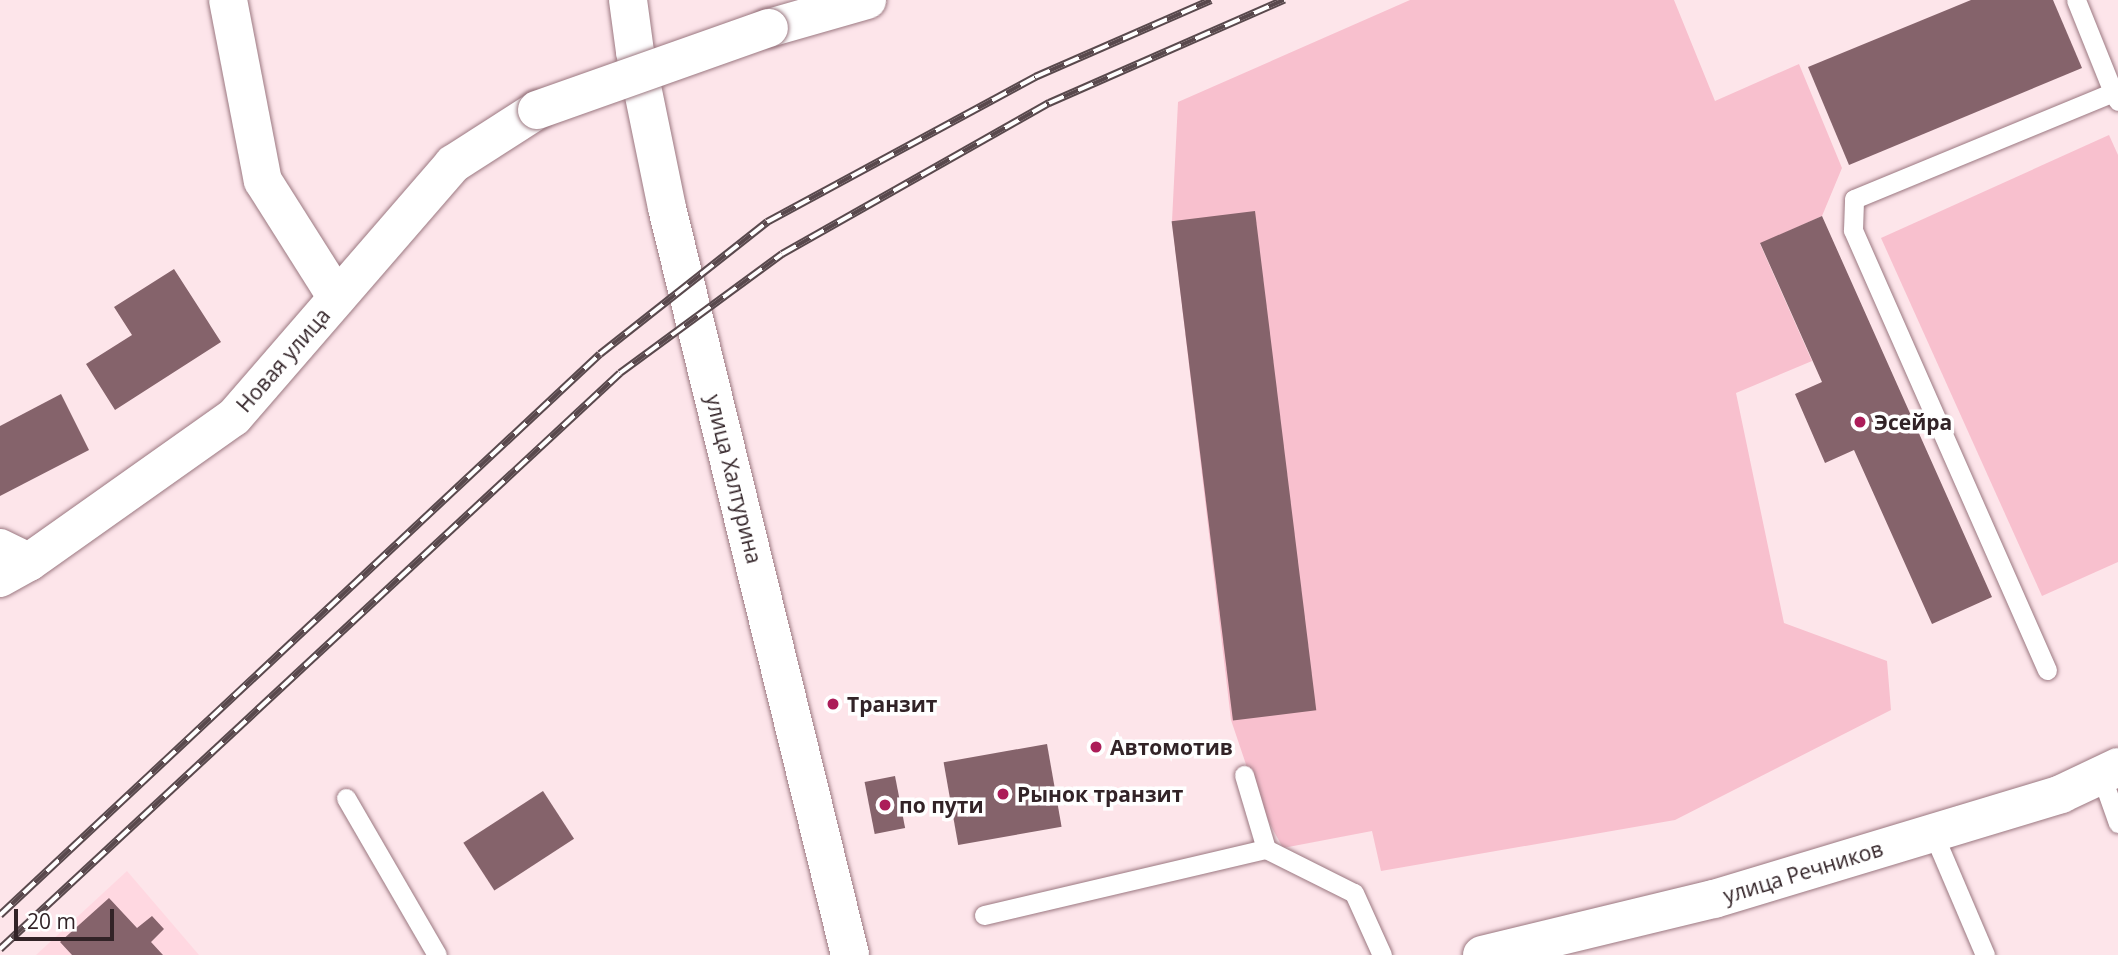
<!DOCTYPE html>
<html>
<head>
<meta charset="utf-8">
<style>
  body { margin:0 }
  #map { position:relative; width:2118px; height:955px; overflow:hidden; background:#fde5ea; font-family:"Open Sans",sans-serif }
  div>[style] { position:absolute }
  .built>* { inset:0; background:#ffd8e1 }
  .green>* { inset:0; background:#f8c0ce }
  .building>* { inset:0; background:#85636b; transform-origin:0 0 }
  .roads { filter:drop-shadow(0 0 2px #9b7881) drop-shadow(0 0 2px #9b7881) }
  .lane>* { height:19px; margin:-9.5px; padding:0 9.5px; transform-origin:9.5px; border-radius:9.5px; background:#fff }
  .street>* { height:38px; margin:-19px; padding:0 19px; transform-origin:19px; border-radius:19px; background:#fff }
  .secondary>* { height:38px; margin:-19px; padding:0 19px; transform-origin:19px; border-radius:19px; background:#fff }
  .rail>* { height:8px; margin-top:-4px; transform-origin:0; background:repeating-linear-gradient(90deg,#fff 0 16px,#59494d 0 32px); box-sizing:border-box; border-block:2px solid #59494d }
  .bridges { filter:drop-shadow(0 0 2px #9b7881) drop-shadow(0 0 2px #9b7881) }
  .secondary-bridge>* { height:38px; margin:-19px; padding:0 19px; transform-origin:19px; border-radius:19px; background:#fff }
  .dots>* { width:19px; height:19px; translate:-50% -50%; box-sizing:border-box; border:4px solid #fff; border-radius:50% }
  span { translate:-50% -50%; white-space:nowrap; text-align:center; line-height:1.15; -webkit-text-stroke:7px #fff; paint-order:stroke }
  .street-label { font-size:21px; color:#322327 }
  .poi-label { font-size:21px; color:#322327; font-weight:700 }
  .left { translate:0 -50%; text-align:left }
  .scale { position:absolute; left:14px; top:909px; width:100px; height:32px; box-sizing:border-box; border:4px solid #322327; border-top:0; padding-left:9px; font-size:21px; line-height:24px; white-space:nowrap; color:#322327; -webkit-text-stroke:5px #fff; paint-order:stroke }
</style>
</head>
<body>
<div id="map">
  <div class="built">
    <i style="clip-path:polygon(127px 871px,199px 955px,36px 955px)"></i>
  </div>
  <div class="green">
    <i style="clip-path:polygon(1410px 0,1674px 0,1715px 101px,1799px 64px,1842px 168px,1822px 216px,1760px 244px,1812px 361px,1736px 393px,1784px 623px,1887px 661px,1891px 710px,1675px 820px,1381px 871px,1372px 831px,1283px 848px,1260px 806px,1231px 720px,1172px 221px,1178px 102px)"></i>
    <i style="clip-path:polygon(2109px 135px,2118px 155px,2118px 562px,2042px 596px,1881px 238px)"></i>
  </div>
  <div class="building">
    <i style="clip-path:polygon(1971px 0,2053px 0,2082px 68px,1849px 165px,1808px 67px)"></i>
    <i style="left:1255px;top:211px;width:503px;height:84px;rotate:83deg"></i>
    <i style="clip-path:polygon(1822px 216px,1992px 597px,1932px 624px,1854px 450px,1825px 463px,1795px 394px,1822px 382px,1760px 243px)"></i>
    <i style="clip-path:polygon(174px 269px,221px 342px,115px 410px,86px 364px,132px 335px,114px 307px)"></i>
    <i style="clip-path:polygon(61px 394px,89px 450px,0 496px,0 426px)"></i>
    <i style="left:1047px;top:744px;width:84px;height:105px;rotate:80deg"></i>
    <i style="left:895px;top:776px;width:53px;height:31px;rotate:79deg"></i>
    <i style="left:543px;top:791px;width:57px;height:95px;rotate:57deg"></i>
    <i style="clip-path:polygon(109px 898px,137px 928px,152px 916px,164px 929px,151px 942px,163px 955px,72px 955px,60px 942px)"></i>
  </div>
  <div class="roads">
    <div class="lane">
      <i style="left:2076px;top:0;width:99px;rotate:68.1deg"></i>
      <i style="left:2047px;top:670px;width:481px;rotate:-113.8deg"></i>
      <i style="left:1853px;top:230px;width:31px;rotate:-88deg"></i>
      <i style="left:1854px;top:199px;width:280px;rotate:-22.4deg"></i>
      <i style="left:2113px;top:92px;width:10px;rotate:61deg"></i>
      <i style="left:1244px;top:775px;width:77px;rotate:73.4deg"></i>
      <i style="left:2101px;top:775px;width:51px;rotate:70.5deg"></i>
      <i style="left:346px;top:798px;width:181px;rotate:59.9deg"></i>
      <i style="left:1933px;top:833px;width:133px;rotate:66.9deg"></i>
      <i style="left:984px;top:915px;width:290px;rotate:-13.2deg"></i>
      <i style="left:1266px;top:849px;width:98px;rotate:26.6deg"></i>
      <i style="left:1354px;top:893px;width:68px;rotate:65.7deg"></i>
    </div>
    <div class="street">
      <i style="left:228px;top:0;width:184px;rotate:79.1deg"></i>
      <i style="left:263px;top:181px;width:138px;rotate:57.7deg"></i>
      <i style="left:0;top:548px;width:32px;rotate:26deg"></i>
    </div>
    <div class="secondary">
      <i style="left:628px;top:0;width:52px;rotate:82.3deg"></i>
      <i style="left:635px;top:52px;width:159px;rotate:78.4deg"></i>
      <i style="left:667px;top:208px;width:769px;rotate:76.23deg"></i>
      <i style="left:769px;top:28px;width:102px;rotate:-15.9deg"></i>
      <i style="left:0;top:578px;width:33px;rotate:-29deg"></i>
      <i style="left:29px;top:562px;width:251px;rotate:-35.3deg"></i>
      <i style="left:234px;top:417px;width:335px;rotate:-49.1deg"></i>
      <i style="left:453px;top:164px;width:100px;rotate:-32.7deg"></i>
      <i style="left:1482px;top:955px;width:239px;rotate:-13.6deg"></i>
      <i style="left:1714px;top:899px;width:363px;rotate:-16.8deg"></i>
      <i style="left:2061px;top:794px;width:63px;rotate:-25.3deg"></i>
    </div>
  </div>
  <div class="rail">
    <i style="left:0;top:915px;width:821px;rotate:-43.08deg"></i>
    <i style="left:600px;top:354px;width:213px;rotate:-38.3deg"></i>
    <i style="left:767px;top:222px;width:305px;rotate:-28.4deg"></i>
    <i style="left:1035px;top:77px;width:192px;rotate:-23.6deg"></i>
    <i style="left:0;top:949px;width:846px;rotate:-42.89deg"></i>
    <i style="left:620px;top:373px;width:201px;rotate:-36.3deg"></i>
    <i style="left:782px;top:254px;width:307px;rotate:-29.5deg"></i>
    <i style="left:1049px;top:103px;width:257px;rotate:-23.7deg"></i>
  </div>
  <div class="bridges">
    <div class="secondary-bridge">
      <i style="left:537px;top:110px;width:246px;rotate:-19.5deg"></i>
    </div>
  </div>
  <div class="dots">
    <i style="left:1860px;top:422px;background:#ac1d59"></i>
    <i style="left:833px;top:704px;background:#ac1d59"></i>
    <i style="left:1096px;top:747px;background:#ac1d59"></i>
    <i style="left:1003px;top:794px;background:#ac1d59"></i>
    <i style="left:885px;top:805px;background:#ac1d59"></i>
  </div>
  <div class="street-label">
    <span style="left:283px;top:360px;rotate:-49deg">Новая улица</span>
    <span style="left:734px;top:479px;rotate:76deg">улица Халтурина</span>
    <span style="left:1803px;top:872px;rotate:-17deg">улица Речников</span>
  </div>
  <div class="poi-label">
    <span class="left" style="left:1874px;top:422px">Эсейра</span>
    <span class="left" style="left:847px;top:704px">Транзит</span>
    <span class="left" style="left:1110px;top:747px">Автомотив</span>
    <span class="left" style="left:1017px;top:794px">Рынок транзит</span>
    <span class="left" style="left:899px;top:805px">по пути</span>
  </div>
  <div class="scale">20 m</div>
</div>
</body>
</html>
